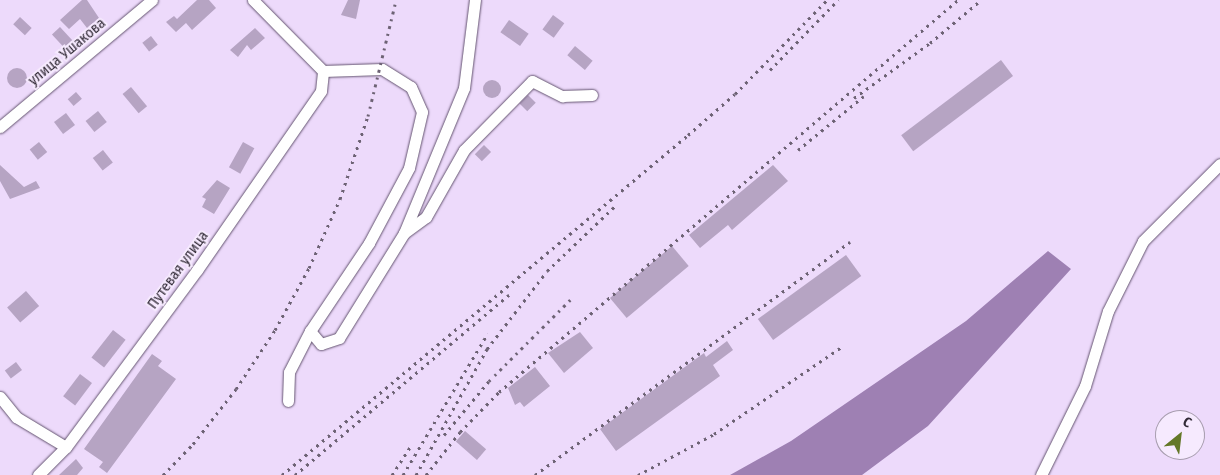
<!DOCTYPE html>
<html>
<head>
<meta charset="utf-8">
<style>
  body { margin:0 }
  #map { position:relative; width:1220px; height:475px; overflow:hidden; background:#eddafb; font-family:"Fira Sans Condensed",sans-serif }
  div>[style] { position:absolute }
  .water>* { inset:0; background:#9e80b3 }
  .building>* { inset:0; background:#b6a4c3; transform-origin:0 0 }
  .round { border-radius:50% }
  .roads { filter:drop-shadow(0 0 1px #645470) drop-shadow(0 0 1px #645470) }
  .minor>* { height:11px; margin:-5.5px; padding:0 5.5px; transform-origin:5.5px; border-radius:5.5px; background:#fff }
  .rail>* { height:3px; margin-top:-1.5px; transform-origin:0; background:repeating-linear-gradient(90deg,#6d6274 0 2.5px,transparent 0 7.5px) }
  span { translate:-50% -50%; white-space:nowrap; text-align:center; line-height:1.15; -webkit-text-stroke:4px #f6eafe; paint-order:stroke }
  .street-label { font-size:15px; color:#312a36 }
  .north { position:absolute; left:1155px; top:410px; width:50px; height:50px; box-sizing:border-box; background:#f6eafe; border:1px solid #a79dae; border-radius:50%; rotate:29deg; font-size:14px; font-weight:700; line-height:20px; text-align:center; color:#312a36 }
  .north::after { content:''; display:block; margin:auto; width:18px; height:22px; background:#647828; clip-path:polygon(50% 0,100% 100%,50% 72%,0 100%) }
</style>
</head>
<body>
<div id="map">
  <div class="water">
    <i style="clip-path:polygon(1048px 251px,1071px 269px,928px 426px,862px 475px,730px 475px,791px 441px,966px 321px)"></i>
  </div>
  <div class="building">
    <i style="clip-path:polygon(82px 0,87px 0,99px 18px,87px 28px,80px 19px,69px 29px,60px 20px)"></i>
    <i style="clip-path:polygon(197px 0,209px 0,216px 8px,192px 30px,186px 23px,176px 32px,166px 22px,174px 16px,177px 19px)"></i>
    <i style="clip-path:polygon(348px 0,360px 0,356px 19px,341px 15px)"></i>
    <i style="left:553px;top:15px;width:14px;height:18px;rotate:36deg"></i>
    <i style="left:20px;top:17px;width:16px;height:10px;rotate:43deg"></i>
    <i style="left:509px;top:20px;width:24px;height:15px;rotate:35deg"></i>
    <i style="left:60px;top:27px;width:18px;height:11px;rotate:47deg"></i>
    <i style="clip-path:polygon(255px 28px,265px 38px,251px 50px,247px 45px,238px 57px,230px 50px)"></i>
    <i style="left:151px;top:36px;width:11px;height:11px;rotate:52deg"></i>
    <i style="left:575px;top:46px;width:23px;height:12px;rotate:40deg"></i>
    <i style="left:1001px;top:60px;width:20px;height:125px;rotate:53deg"></i>
    <i class="round" style="left:7px;top:68px;width:20px;height:20px"></i>
    <i class="round" style="left:483px;top:80px;width:18px;height:18px"></i>
    <i style="left:131px;top:87px;width:25px;height:11px;rotate:50deg"></i>
    <i style="left:76px;top:92px;width:9px;height:11px;rotate:49deg"></i>
    <i style="left:528px;top:95px;width:11px;height:12px;rotate:45deg"></i>
    <i style="left:98px;top:111px;width:14px;height:16px;rotate:51deg"></i>
    <i style="left:66px;top:113px;width:15px;height:15px;rotate:53deg"></i>
    <i style="left:39px;top:142px;width:13px;height:12px;rotate:51deg"></i>
    <i style="left:243px;top:142px;width:13px;height:29px;rotate:29deg"></i>
    <i style="left:484px;top:145px;width:10px;height:13px;rotate:45deg"></i>
    <i style="left:103px;top:150px;width:16px;height:13px;rotate:52deg"></i>
    <i style="clip-path:polygon(0 165px,24px 187px,36px 181px,40px 188px,10px 199px,0 181px)"></i>
    <i style="clip-path:polygon(773px 165px,788px 181px,732px 230px,728px 225px,700px 248px,689px 235px)"></i>
    <i style="clip-path:polygon(217px 180px,230px 188px,214px 214px,202px 207px,206px 199px,202px 197px)"></i>
    <i style="left:672px;top:246px;width:26px;height:81px;rotate:50deg"></i>
    <i style="left:846px;top:255px;width:26px;height:109px;rotate:54deg"></i>
    <i style="left:26px;top:291px;width:20px;height:25px;rotate:49deg"></i>
    <i style="left:113px;top:330px;width:16px;height:35px;rotate:38deg"></i>
    <i style="clip-path:polygon(580px 332px,593px 348px,564px 373px,548px 353px)"></i>
    <i style="clip-path:polygon(727px 341px,733px 350px,713px 365px,720px 376px,616px 451px,600px 429px,704px 353px,706px 357px)"></i>
    <i style="clip-path:polygon(152px 354px,162px 361px,158px 366px,176px 379px,107px 473px,99px 467px,103px 462px,84px 449px)"></i>
    <i style="left:16px;top:362px;width:10px;height:14px;rotate:53deg"></i>
    <i style="clip-path:polygon(535px 367px,550px 386px,524px 407px,520px 402px,515px 405px,508px 388px)"></i>
    <i style="left:80px;top:374px;width:15px;height:28px;rotate:37deg"></i>
    <i style="left:465px;top:431px;width:28px;height:14px;rotate:41deg"></i>
    <i style="clip-path:polygon(76px 459px,83px 468px,77px 475px,59px 475px)"></i>
  </div>
  <div class="roads">
    <div class="minor">
      <i style="left:253px;top:0;width:100px;rotate:45.4deg"></i>
      <i style="left:323px;top:71px;width:59px;rotate:-1.9deg"></i>
      <i style="left:382px;top:69px;width:34px;rotate:32deg"></i>
      <i style="left:411px;top:87px;width:27px;rotate:66deg"></i>
      <i style="left:422px;top:112px;width:57px;rotate:103.1deg"></i>
      <i style="left:409px;top:168px;width:85px;rotate:118.1deg"></i>
      <i style="left:369px;top:243px;width:106px;rotate:123.8deg"></i>
      <i style="left:310px;top:331px;width:17px;rotate:50deg"></i>
      <i style="left:321px;top:344px;width:19px;rotate:-18deg"></i>
      <i style="left:339px;top:338px;width:123px;rotate:-58.2deg"></i>
      <i style="left:404px;top:233px;width:157px;rotate:-67.5deg"></i>
      <i style="left:464px;top:88px;width:89px;rotate:-82.9deg"></i>
      <i style="left:0;top:127px;width:198px;rotate:-39.9deg"></i>
      <i style="left:404px;top:233px;width:27px;rotate:-36deg"></i>
      <i style="left:426px;top:217px;width:77px;rotate:-60.4deg"></i>
      <i style="left:464px;top:150px;width:97px;rotate:-45.4deg"></i>
      <i style="left:532px;top:81px;width:34px;rotate:27deg"></i>
      <i style="left:562px;top:96px;width:30px;rotate:-2deg"></i>
      <i style="left:0;top:397px;width:26px;rotate:51deg"></i>
      <i style="left:16px;top:417px;width:58px;rotate:31deg"></i>
      <i style="left:288px;top:401px;width:29px;rotate:-88deg"></i>
      <i style="left:289px;top:372px;width:46px;rotate:-62.9deg"></i>
      <i style="left:38px;top:475px;width:40px;rotate:-45deg"></i>
      <i style="left:66px;top:447px;width:220px;rotate:-53.5deg"></i>
      <i style="left:197px;top:270px;width:218px;rotate:-55.3deg"></i>
      <i style="left:321px;top:91px;width:20px;rotate:-84deg"></i>
      <i style="left:1041px;top:475px;width:99px;rotate:-63.7deg"></i>
      <i style="left:1085px;top:386px;width:78px;rotate:-73deg"></i>
      <i style="left:1108px;top:311px;width:78px;rotate:-63.4deg"></i>
      <i style="left:1143px;top:241px;width:109px;rotate:-45deg"></i>
    </div>
  </div>
  <div class="rail">
    <i style="left:770px;top:70px;width:98px;rotate:-45.8deg"></i>
    <i style="left:854px;top:98px;width:94px;rotate:-35.9deg"></i>
    <i style="left:930px;top:43px;width:67px;rotate:-40.1deg"></i>
    <i style="left:798px;top:150px;width:85px;rotate:-39.3deg"></i>
    <i style="left:444px;top:435px;width:70px;rotate:-50.2deg"></i>
    <i style="left:489px;top:381px;width:119px;rotate:-45deg"></i>
    <i style="left:163px;top:475px;width:43px;rotate:-45.9deg"></i>
    <i style="left:193px;top:444px;width:70px;rotate:-52deg"></i>
    <i style="left:236px;top:389px;width:71px;rotate:-56.5deg"></i>
    <i style="left:275px;top:330px;width:71px;rotate:-61.3deg"></i>
    <i style="left:309px;top:268px;width:76px;rotate:-65.8deg"></i>
    <i style="left:340px;top:199px;width:88px;rotate:-71.4deg"></i>
    <i style="left:368px;top:116px;width:119px;rotate:-76.4deg"></i>
    <i style="left:282px;top:475px;width:530px;rotate:-39.94deg"></i>
    <i style="left:688px;top:135px;width:62px;rotate:-41.1deg"></i>
    <i style="left:735px;top:94px;width:132px;rotate:-45.6deg"></i>
    <i style="left:295px;top:475px;width:280px;rotate:-40.1deg"></i>
    <i style="left:392px;top:475px;width:35px;rotate:-57deg"></i>
    <i style="left:403px;top:475px;width:165px;rotate:-59.1deg"></i>
    <i style="left:416px;top:475px;width:145px;rotate:-60.6deg"></i>
    <i style="left:487px;top:349px;width:98px;rotate:-52.4deg"></i>
    <i style="left:547px;top:271px;width:94px;rotate:-43.7deg"></i>
    <i style="left:426px;top:475px;width:55px;rotate:-51.7deg"></i>
    <i style="left:460px;top:432px;width:56px;rotate:-45.7deg"></i>
    <i style="left:499px;top:392px;width:604px;rotate:-40.5deg"></i>
    <i style="left:535px;top:475px;width:392px;rotate:-36.5deg"></i>
    <i style="left:638px;top:475px;width:86px;rotate:-28.3deg"></i>
    <i style="left:714px;top:434px;width:153px;rotate:-34.3deg"></i>
  </div>
  <div class="street-label">
    <span style="left:67px;top:52px;rotate:-40deg">улица Ушакова</span>
    <span style="left:178px;top:270px;rotate:-54deg">Путевая улица</span>
  </div>
  <div class="north">С</div>
</div>
</body>
</html>
